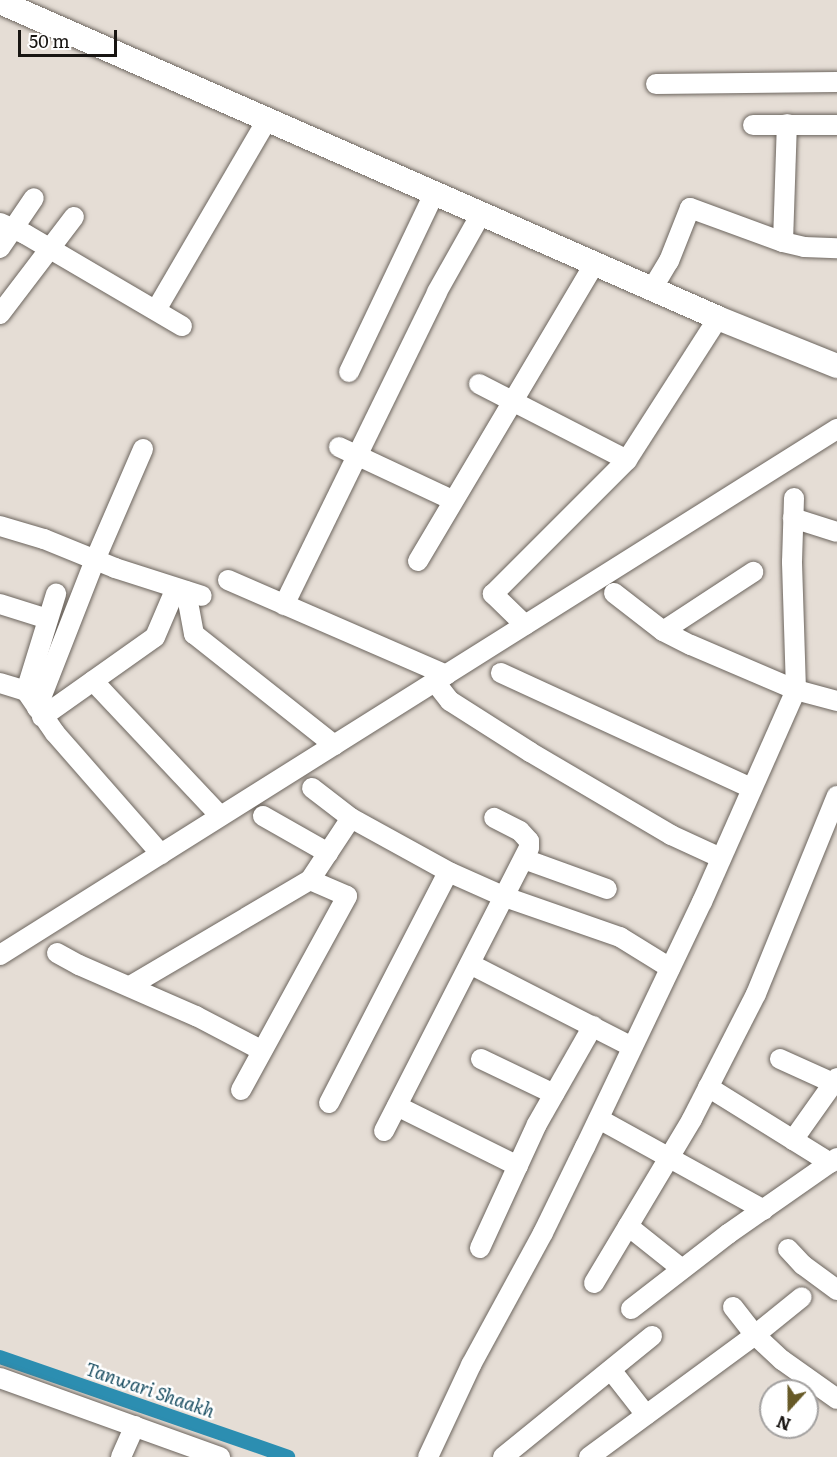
<!DOCTYPE html>
<html>
<head>
<meta charset="utf-8">
<style>
  body { margin:0 }
  #map { position:relative; width:837px; height:1457px; overflow:hidden; background:#e5ddd5; font-family:Literata,serif }
  div>[style] { position:absolute }
  .canal>* { height:14px; margin:-7px; padding:0 7px; transform-origin:7px; border-radius:7px; background:#2c8eb1 }
  .roads { filter:drop-shadow(0 0 2px #6c655e) drop-shadow(0 0 2px #6c655e) }
  .minor>* { height:20px; margin:-10px; padding:0 10px; transform-origin:10px; border-radius:10px; background:#fff }
  .major>* { height:24px; margin:-12px; padding:0 12px; transform-origin:12px; border-radius:12px; background:#fff }
  span { translate:-50% -50%; white-space:nowrap; text-align:center; line-height:1.15; -webkit-text-stroke:5px #fff; paint-order:stroke }
  .water-label { font-size:18px; color:#194d61; font-style:italic }
  .north { position:absolute; left:759px; top:1379px; width:60px; height:60px; box-sizing:border-box; background:#fff; border:2px solid #a3a1a0; border-radius:50%; rotate:201deg; font-size:16px; font-weight:700; line-height:24px; text-align:center; color:#181512 }
  .north::after { content:''; display:block; margin:auto; width:21px; height:27px; background:#675a27; clip-path:polygon(50% 0,100% 100%,50% 72%,0 100%) }
  .scale { position:absolute; left:18px; top:30px; width:99px; height:27px; box-sizing:border-box; border:3px solid #181512; border-top:0; padding-left:8px; font-size:18px; line-height:21px; white-space:nowrap; color:#181512; -webkit-text-stroke:4px #fff; paint-order:stroke }
</style>
</head>
<body>
<div id="map">
  <div class="canal">
    <i style="left:0;top:1357px;width:305px;rotate:19.1deg"></i>
  </div>
  <div class="roads">
    <div class="minor">
      <i style="left:656px;top:84px;width:181px;rotate:-0.6deg"></i>
      <i style="left:753px;top:125px;width:84px"></i>
      <i style="left:0;top:223px;width:27px;rotate:24deg"></i>
      <i style="left:25px;top:234px;width:182px;rotate:30.4deg"></i>
      <i style="left:783px;top:242px;width:118px;rotate:-88.1deg"></i>
      <i style="left:0;top:248px;width:60px;rotate:-55.8deg"></i>
      <i style="left:652px;top:289px;width:33px;rotate:-59deg"></i>
      <i style="left:669px;top:261px;width:57px;rotate:-68.4deg"></i>
      <i style="left:690px;top:208px;width:99px;rotate:20.1deg"></i>
      <i style="left:783px;top:242px;width:22px;rotate:13deg"></i>
      <i style="left:804px;top:247px;width:33px;rotate:2deg"></i>
      <i style="left:156px;top:310px;width:220px;rotate:-59.7deg"></i>
      <i style="left:0;top:314px;width:122px;rotate:-52.7deg"></i>
      <i style="left:349px;top:372px;width:197px;rotate:-64.5deg"></i>
      <i style="left:479px;top:384px;width:166px;rotate:27.2deg"></i>
      <i style="left:339px;top:447px;width:125px;rotate:25.1deg"></i>
      <i style="left:793px;top:518px;width:46px;rotate:17.7deg"></i>
      <i style="left:0;top:526px;width:46px;rotate:16.5deg"></i>
      <i style="left:44px;top:539px;width:77px;rotate:22.2deg"></i>
      <i style="left:115px;top:568px;width:91px;rotate:17.8deg"></i>
      <i style="left:418px;top:561px;width:345px;rotate:-59.3deg"></i>
      <i style="left:228px;top:580px;width:238px;rotate:23.5deg"></i>
      <i style="left:186px;top:591px;width:44px;rotate:79.5deg"></i>
      <i style="left:194px;top:634px;width:179px;rotate:38.4deg"></i>
      <i style="left:614px;top:593px;width:62px;rotate:37.8deg"></i>
      <i style="left:663px;top:631px;width:31px;rotate:27deg"></i>
      <i style="left:691px;top:645px;width:114px;rotate:23.2deg"></i>
      <i style="left:796px;top:690px;width:42px;rotate:15deg"></i>
      <i style="left:0;top:604px;width:50px;rotate:17.4deg"></i>
      <i style="left:284px;top:605px;width:348px;rotate:-63.9deg"></i>
      <i style="left:437px;top:292px;width:90px;rotate:-60.6deg"></i>
      <i style="left:525px;top:625px;width:45px;rotate:-135.9deg"></i>
      <i style="left:493px;top:594px;width:190px;rotate:-45deg"></i>
      <i style="left:627px;top:460px;width:169px;rotate:-57.3deg"></i>
      <i style="left:663px;top:631px;width:108px;rotate:-33.2deg"></i>
      <i style="left:501px;top:673px;width:275px;rotate:24.7deg"></i>
      <i style="left:93px;top:681px;width:185px;rotate:46.7deg"></i>
      <i style="left:435px;top:682px;width:24px;rotate:52deg"></i>
      <i style="left:450px;top:701px;width:95px;rotate:32.5deg"></i>
      <i style="left:530px;top:752px;width:164px;rotate:30.5deg"></i>
      <i style="left:671px;top:835px;width:55px;rotate:24.7deg"></i>
      <i style="left:0;top:683px;width:27px;rotate:17deg"></i>
      <i style="left:26px;top:691px;width:51px;rotate:55.4deg"></i>
      <i style="left:55px;top:733px;width:161px;rotate:48.8deg"></i>
      <i style="left:26px;top:691px;width:102px;rotate:-72.8deg"></i>
      <i style="left:37px;top:708px;width:159px;rotate:-68.6deg"></i>
      <i style="left:95px;top:560px;width:121px;rotate:-66.6deg"></i>
      <i style="left:42px;top:717px;width:138px;rotate:-35.3deg"></i>
      <i style="left:155px;top:637px;width:53px;rotate:-66.8deg"></i>
      <i style="left:312px;top:788px;width:49px;rotate:37.6deg"></i>
      <i style="left:351px;top:818px;width:114px;rotate:28.8deg"></i>
      <i style="left:451px;top:873px;width:59px;rotate:24deg"></i>
      <i style="left:505px;top:897px;width:122px;rotate:19.2deg"></i>
      <i style="left:620px;top:937px;width:59px;rotate:31.8deg"></i>
      <i style="left:263px;top:816px;width:75px;rotate:29.6deg"></i>
      <i style="left:524px;top:859px;width:88px;rotate:19.9deg"></i>
      <i style="left:57px;top:953px;width:25px;rotate:29deg"></i>
      <i style="left:79px;top:965px;width:128px;rotate:23.6deg"></i>
      <i style="left:196px;top:1016px;width:73px;rotate:27.6deg"></i>
      <i style="left:0;top:955px;width:989px;rotate:-32.15deg"></i>
      <i style="left:470px;top:964px;width:182px;rotate:27.1deg"></i>
      <i style="left:130px;top:986px;width:209px;rotate:-30.5deg"></i>
      <i style="left:310px;top:880px;width:74px;rotate:-56.5deg"></i>
      <i style="left:481px;top:1059px;width:81px;rotate:25.6deg"></i>
      <i style="left:780px;top:1059px;width:58px;rotate:24.4deg"></i>
      <i style="left:708px;top:1087px;width:144px;rotate:31.9deg"></i>
      <i style="left:241px;top:1090px;width:221px;rotate:-61.3deg"></i>
      <i style="left:347px;top:896px;width:40px;rotate:-156.6deg"></i>
      <i style="left:329px;top:1103px;width:260px;rotate:-62.7deg"></i>
      <i style="left:397px;top:1106px;width:135px;rotate:26.4deg"></i>
      <i style="left:599px;top:1119px;width:188px;rotate:28.9deg"></i>
      <i style="left:384px;top:1131px;width:318px;rotate:-62.9deg"></i>
      <i style="left:529px;top:848px;width:7px;rotate:-90deg"></i>
      <i style="left:529px;top:841px;width:13px;rotate:-132deg"></i>
      <i style="left:520px;top:831px;width:29px;rotate:-153deg"></i>
      <i style="left:793px;top:1140px;width:76px;rotate:-54.6deg"></i>
      <i style="left:628px;top:1226px;width:69px;rotate:38.5deg"></i>
      <i style="left:480px;top:1248px;width:136px;rotate:-65.3deg"></i>
      <i style="left:537px;top:1124px;width:113px;rotate:-60.3deg"></i>
      <i style="left:788px;top:1249px;width:22px;rotate:47deg"></i>
      <i style="left:803px;top:1265px;width:42px;rotate:36.3deg"></i>
      <i style="left:594px;top:1283px;width:191px;rotate:-59.1deg"></i>
      <i style="left:692px;top:1119px;width:140px;rotate:-62.9deg"></i>
      <i style="left:756px;top:994px;width:214px;rotate:-67.8deg"></i>
      <i style="left:733px;top:1307px;width:36px;rotate:52deg"></i>
      <i style="left:755px;top:1335px;width:37px;rotate:43deg"></i>
      <i style="left:782px;top:1360px;width:67px;rotate:35.3deg"></i>
      <i style="left:631px;top:1309px;width:123px;rotate:-37.7deg"></i>
      <i style="left:728px;top:1234px;width:133px;rotate:-34.9deg"></i>
      <i style="left:611px;top:1370px;width:57px;rotate:52.1deg"></i>
      <i style="left:0;top:1378px;width:234px;rotate:19.8deg"></i>
      <i style="left:121px;top:1457px;width:34px;rotate:-66deg"></i>
      <i style="left:428px;top:1457px;width:102px;rotate:-64.9deg"></i>
      <i style="left:471px;top:1365px;width:150px;rotate:-61.4deg"></i>
      <i style="left:543px;top:1233px;width:96px;rotate:-64deg"></i>
      <i style="left:585px;top:1147px;width:272px;rotate:-64.5deg"></i>
      <i style="left:702px;top:902px;width:232px;rotate:-66.1deg"></i>
      <i style="left:796px;top:690px;width:128px;rotate:-91.8deg"></i>
      <i style="left:792px;top:562px;width:64px;rotate:-88.2deg"></i>
      <i style="left:503px;top:1457px;width:192px;rotate:-39.1deg"></i>
      <i style="left:589px;top:1457px;width:206px;rotate:-36.3deg"></i>
      <i style="left:755px;top:1335px;width:60px;rotate:-39deg"></i>
    </div>
    <div class="major">
      <i style="left:0;top:2px;width:784px;rotate:23.75deg"></i>
      <i style="left:718px;top:318px;width:128px;rotate:22deg"></i>
    </div>
  </div>
  <div class="water-label">
    <span style="left:150px;top:1390px;rotate:19deg">Tanwari Shaakh</span>
  </div>
  <div class="north">N</div>
  <div class="scale">50 m</div>
</div>
</body>
</html>
